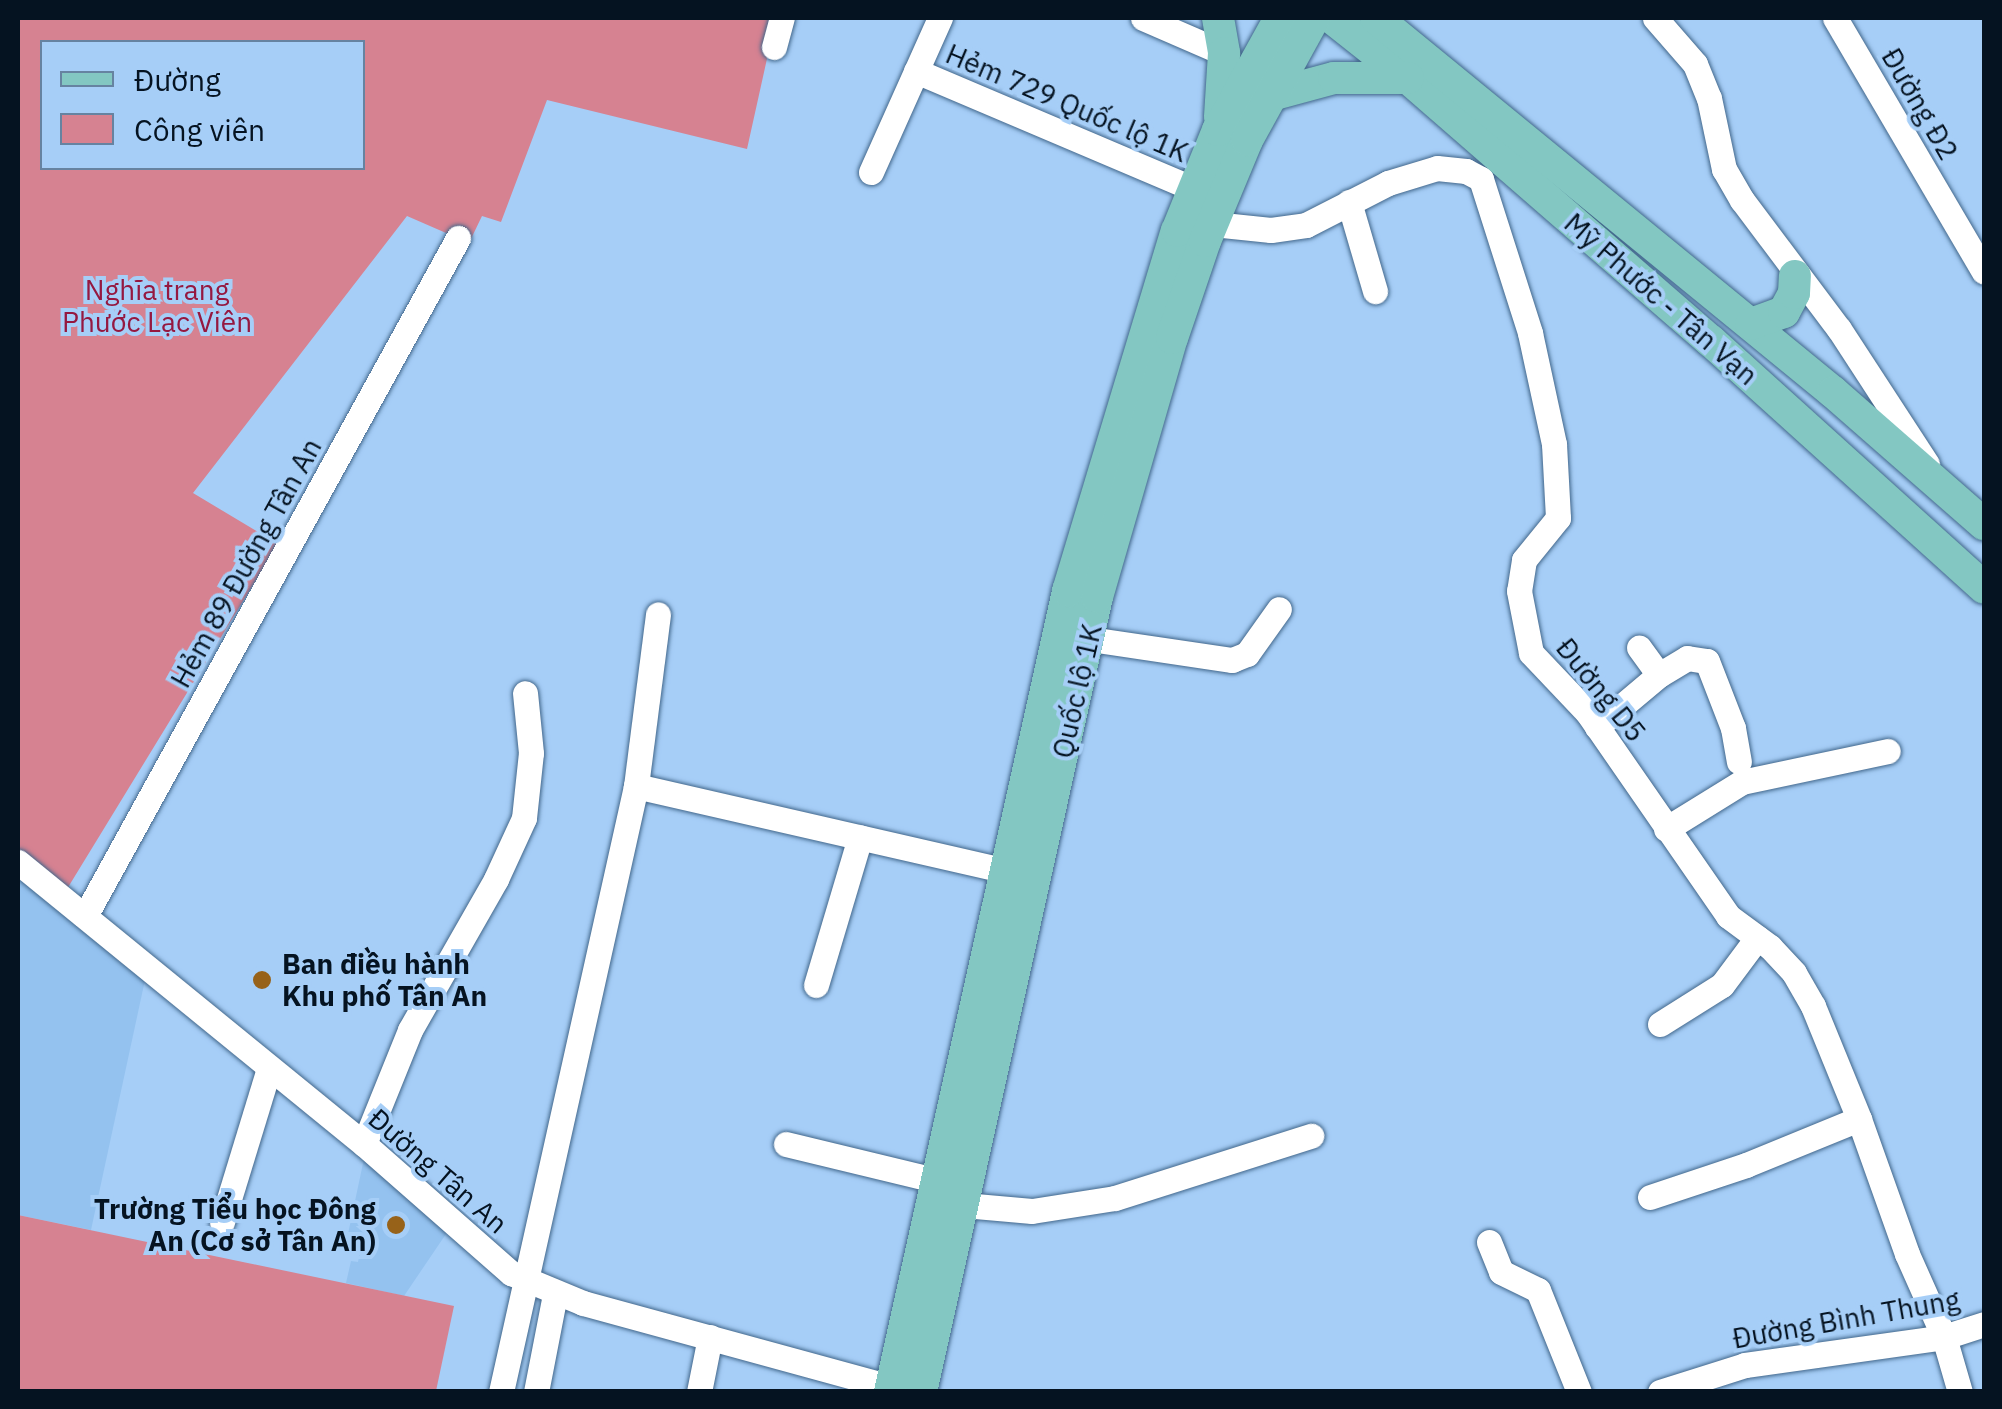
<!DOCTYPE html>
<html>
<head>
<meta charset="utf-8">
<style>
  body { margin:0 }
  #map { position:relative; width:2002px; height:1409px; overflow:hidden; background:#a6cef7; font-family:"IBM Plex Sans",sans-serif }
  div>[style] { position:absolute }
  .built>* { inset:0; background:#94c2ef }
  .green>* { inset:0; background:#d68291 }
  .roads { filter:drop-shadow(0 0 2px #42678b) drop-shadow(0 0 2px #42678b) }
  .minor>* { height:25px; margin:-12.5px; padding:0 12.5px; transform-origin:12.5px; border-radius:12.5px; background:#fff }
  .major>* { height:32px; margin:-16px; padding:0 16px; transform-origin:16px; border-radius:16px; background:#83c7c2 }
  .dots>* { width:28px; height:28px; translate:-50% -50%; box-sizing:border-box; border:5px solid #a6cef7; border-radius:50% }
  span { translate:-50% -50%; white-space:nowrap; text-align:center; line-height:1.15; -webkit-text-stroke:8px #a6cef7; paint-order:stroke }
  .street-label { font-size:28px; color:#051321 }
  .park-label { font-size:28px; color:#951840 }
  .poi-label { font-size:28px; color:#051321; font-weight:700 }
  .left { translate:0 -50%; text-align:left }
  .right { translate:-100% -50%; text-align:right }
  .frame { position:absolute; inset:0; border:20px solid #051321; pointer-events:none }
  .legend { position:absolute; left:40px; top:40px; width:325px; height:130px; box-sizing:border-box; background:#a6cef7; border:2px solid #6683a1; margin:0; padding:12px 18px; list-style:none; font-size:30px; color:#051321 }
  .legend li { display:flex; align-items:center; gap:20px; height:50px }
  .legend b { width:50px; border:2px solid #6683a1 }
</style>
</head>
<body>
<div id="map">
  <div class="built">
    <i style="clip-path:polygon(18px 877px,145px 980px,91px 1230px,18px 1215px)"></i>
    <i style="clip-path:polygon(365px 1154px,448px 1231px,404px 1296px,346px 1283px,351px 1261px,358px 1262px,360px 1252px,345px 1248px)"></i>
  </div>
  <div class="green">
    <i style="clip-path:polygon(evenodd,18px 18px,776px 18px,747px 149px,547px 100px,501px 222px,482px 216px,469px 243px,407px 216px,193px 493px,278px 544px,56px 907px,18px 877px,18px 18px,42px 42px,362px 42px,362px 168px,42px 168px,42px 42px)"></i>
    <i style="clip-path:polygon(18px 1215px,454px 1306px,436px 1391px,18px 1391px)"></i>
  </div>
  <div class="roads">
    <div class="minor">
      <i style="left:1143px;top:18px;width:88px;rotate:23.4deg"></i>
      <i style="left:1655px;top:18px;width:61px;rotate:49deg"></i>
      <i style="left:1695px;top:64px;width:37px;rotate:68deg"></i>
      <i style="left:1709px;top:98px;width:73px;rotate:78.1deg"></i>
      <i style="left:1724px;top:169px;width:36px;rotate:60deg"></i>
      <i style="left:1742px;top:200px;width:161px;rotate:53.1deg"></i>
      <i style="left:1839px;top:329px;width:161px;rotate:56.9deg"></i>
      <i style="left:1835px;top:18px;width:294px;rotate:59.6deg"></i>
      <i style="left:774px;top:47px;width:30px;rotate:-75deg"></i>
      <i style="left:916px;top:71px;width:302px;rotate:23deg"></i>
      <i style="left:871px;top:172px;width:169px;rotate:-65.9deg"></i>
      <i style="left:1349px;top:202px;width:93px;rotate:73.7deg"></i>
      <i style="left:1213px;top:224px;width:58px;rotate:5.9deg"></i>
      <i style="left:1271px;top:230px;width:35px;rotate:-8deg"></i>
      <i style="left:1306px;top:225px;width:92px;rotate:-27.1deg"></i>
      <i style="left:1388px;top:183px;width:51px;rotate:-17deg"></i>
      <i style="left:1437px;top:168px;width:29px;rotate:6deg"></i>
      <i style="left:1466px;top:171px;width:17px;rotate:28deg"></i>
      <i style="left:1481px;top:179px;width:162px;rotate:72.3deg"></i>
      <i style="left:1530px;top:333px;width:114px;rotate:77.8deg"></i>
      <i style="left:1554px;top:444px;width:74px;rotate:86.9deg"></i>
      <i style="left:1558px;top:518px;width:54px;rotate:129deg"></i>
      <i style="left:1524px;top:560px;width:31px;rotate:99deg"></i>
      <i style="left:1519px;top:591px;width:63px;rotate:79deg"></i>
      <i style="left:1531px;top:653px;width:81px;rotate:46.5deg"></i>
      <i style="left:1587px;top:712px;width:248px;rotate:55.3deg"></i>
      <i style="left:1728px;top:916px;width:52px;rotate:36.4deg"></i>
      <i style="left:1770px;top:947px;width:35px;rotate:47deg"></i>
      <i style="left:1794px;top:973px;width:38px;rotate:60deg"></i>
      <i style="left:1813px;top:1006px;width:122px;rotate:67.8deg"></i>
      <i style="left:1859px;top:1119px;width:143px;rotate:70.4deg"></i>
      <i style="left:1907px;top:1254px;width:91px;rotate:66deg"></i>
      <i style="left:1944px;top:1337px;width:57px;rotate:73.8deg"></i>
      <i style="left:1090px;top:639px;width:144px;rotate:8.4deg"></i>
      <i style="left:1232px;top:660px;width:16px;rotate:-22deg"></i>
      <i style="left:1247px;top:654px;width:55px;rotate:-54.6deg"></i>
      <i style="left:1659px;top:675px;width:33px;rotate:-31deg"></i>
      <i style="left:1687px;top:658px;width:20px;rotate:9deg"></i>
      <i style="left:1707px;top:661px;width:72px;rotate:68.8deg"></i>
      <i style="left:1733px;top:728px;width:34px;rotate:80deg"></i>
      <i style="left:1597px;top:727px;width:81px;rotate:-40deg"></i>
      <i style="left:1659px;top:675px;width:34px;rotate:-126deg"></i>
      <i style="left:636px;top:786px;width:381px;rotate:12.9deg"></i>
      <i style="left:1666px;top:829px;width:89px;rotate:-31.7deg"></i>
      <i style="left:1742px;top:782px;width:149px;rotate:-12deg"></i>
      <i style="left:18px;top:862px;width:446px;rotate:39.2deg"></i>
      <i style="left:364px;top:1144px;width:196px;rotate:41.3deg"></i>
      <i style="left:511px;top:1273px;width:78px;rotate:22.6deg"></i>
      <i style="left:583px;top:1303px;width:319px;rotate:15.3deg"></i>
      <i style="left:85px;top:916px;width:774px;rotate:-61.18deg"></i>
      <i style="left:816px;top:985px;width:154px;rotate:-73.4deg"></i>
      <i style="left:1660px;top:1024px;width:73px;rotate:-32.2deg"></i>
      <i style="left:1722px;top:985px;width:59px;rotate:-53.3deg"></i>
      <i style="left:364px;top:1144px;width:123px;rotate:-68deg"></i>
      <i style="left:410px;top:1030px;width:174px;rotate:-60.3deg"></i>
      <i style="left:496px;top:879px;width:67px;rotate:-65.3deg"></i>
      <i style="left:524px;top:818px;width:65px;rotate:-83.9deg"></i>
      <i style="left:531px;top:753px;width:60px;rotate:-95.7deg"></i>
      <i style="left:786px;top:1144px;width:157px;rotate:13.6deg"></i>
      <i style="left:1650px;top:1197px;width:101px;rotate:-18.4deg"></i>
      <i style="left:1746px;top:1165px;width:122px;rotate:-22.2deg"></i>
      <i style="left:964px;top:1205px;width:68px;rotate:5deg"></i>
      <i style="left:1032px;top:1211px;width:84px;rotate:-8.9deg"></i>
      <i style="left:1115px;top:1198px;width:206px;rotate:-17.6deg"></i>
      <i style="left:222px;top:1222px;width:161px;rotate:-73deg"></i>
      <i style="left:1489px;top:1242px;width:32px;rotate:68deg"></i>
      <i style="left:1501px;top:1272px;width:41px;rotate:25.9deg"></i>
      <i style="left:1538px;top:1290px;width:110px;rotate:68.1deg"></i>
      <i style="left:501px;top:1392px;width:621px;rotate:-77.44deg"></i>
      <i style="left:636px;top:786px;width:173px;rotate:-82.7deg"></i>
      <i style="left:536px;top:1392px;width:100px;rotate:-79deg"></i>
      <i style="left:699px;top:1392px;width:56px;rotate:-78.7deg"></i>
      <i style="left:1660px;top:1392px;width:89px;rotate:-17.6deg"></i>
      <i style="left:1745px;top:1365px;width:201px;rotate:-8deg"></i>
      <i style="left:1944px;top:1337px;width:42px;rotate:-18deg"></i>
    </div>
    <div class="major">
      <i style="left:1218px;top:18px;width:36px;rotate:80deg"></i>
      <i style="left:1224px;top:53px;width:64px;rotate:93.6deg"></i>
      <i style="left:1332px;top:18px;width:97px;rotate:38.3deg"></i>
      <i style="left:1408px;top:78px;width:401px;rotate:41deg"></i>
      <i style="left:1711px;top:341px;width:368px;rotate:42.1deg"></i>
      <i style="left:1376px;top:18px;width:591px;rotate:39.3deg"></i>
      <i style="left:1833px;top:392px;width:201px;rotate:41.2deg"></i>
      <i style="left:1271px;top:95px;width:65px;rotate:-15.1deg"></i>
      <i style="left:1334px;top:78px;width:74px"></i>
      <i style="left:1751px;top:324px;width:35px;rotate:-20deg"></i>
      <i style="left:1784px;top:312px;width:21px;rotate:-62deg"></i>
      <i style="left:1794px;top:293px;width:17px;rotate:-87deg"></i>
      <i style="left:890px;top:1392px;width:821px;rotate:-77.47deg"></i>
      <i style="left:1068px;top:591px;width:376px;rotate:-73.2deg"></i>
      <i style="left:1177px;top:231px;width:109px;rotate:-67.9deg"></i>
      <i style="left:1218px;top:130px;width:128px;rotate:-61deg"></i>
      <i style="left:921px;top:1392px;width:814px;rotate:-77.52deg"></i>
      <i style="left:1097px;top:597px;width:270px;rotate:-73.9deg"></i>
      <i style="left:1172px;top:338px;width:102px;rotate:-71.2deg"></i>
      <i style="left:1205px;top:241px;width:109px;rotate:-67.4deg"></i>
      <i style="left:1247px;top:140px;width:139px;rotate:-61.2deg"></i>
    </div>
  </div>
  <div class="dots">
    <i style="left:262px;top:980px;background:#976219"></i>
    <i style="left:396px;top:1225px;background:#976219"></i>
  </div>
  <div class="street-label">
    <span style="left:1067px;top:103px;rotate:23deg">Hẻm 729 Quốc lộ 1K</span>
    <span style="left:1920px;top:104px;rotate:60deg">Đường Đ2</span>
    <span style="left:1661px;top:299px;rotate:41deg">Mỹ Phước - Tân Vạn</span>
    <span style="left:246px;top:563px;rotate:-61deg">Hẻm 89 Đường Tân An</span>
    <span style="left:1601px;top:690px;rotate:51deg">Đường D5</span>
    <span style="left:1077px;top:691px;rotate:-77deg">Quốc lộ 1K</span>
    <span style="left:438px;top:1171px;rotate:41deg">Đường Tân An</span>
    <span style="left:1846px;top:1319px;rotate:-10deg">Đường Bình Thung</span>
  </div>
  <div class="park-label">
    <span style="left:157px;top:306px">Nghĩa trang<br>Phước Lạc Viên</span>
  </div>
  <div class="poi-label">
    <span class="left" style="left:282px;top:980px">Ban điều hành<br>Khu phố Tân An</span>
    <span class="right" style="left:376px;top:1225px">Trường Tiểu học Đông<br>An (Cơ sở Tân An)</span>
  </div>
  <div class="frame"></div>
  <ul class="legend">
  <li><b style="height:12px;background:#83c7c2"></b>Đường</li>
  <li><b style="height:28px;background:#d68291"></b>Công viên</li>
  </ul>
</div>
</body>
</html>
